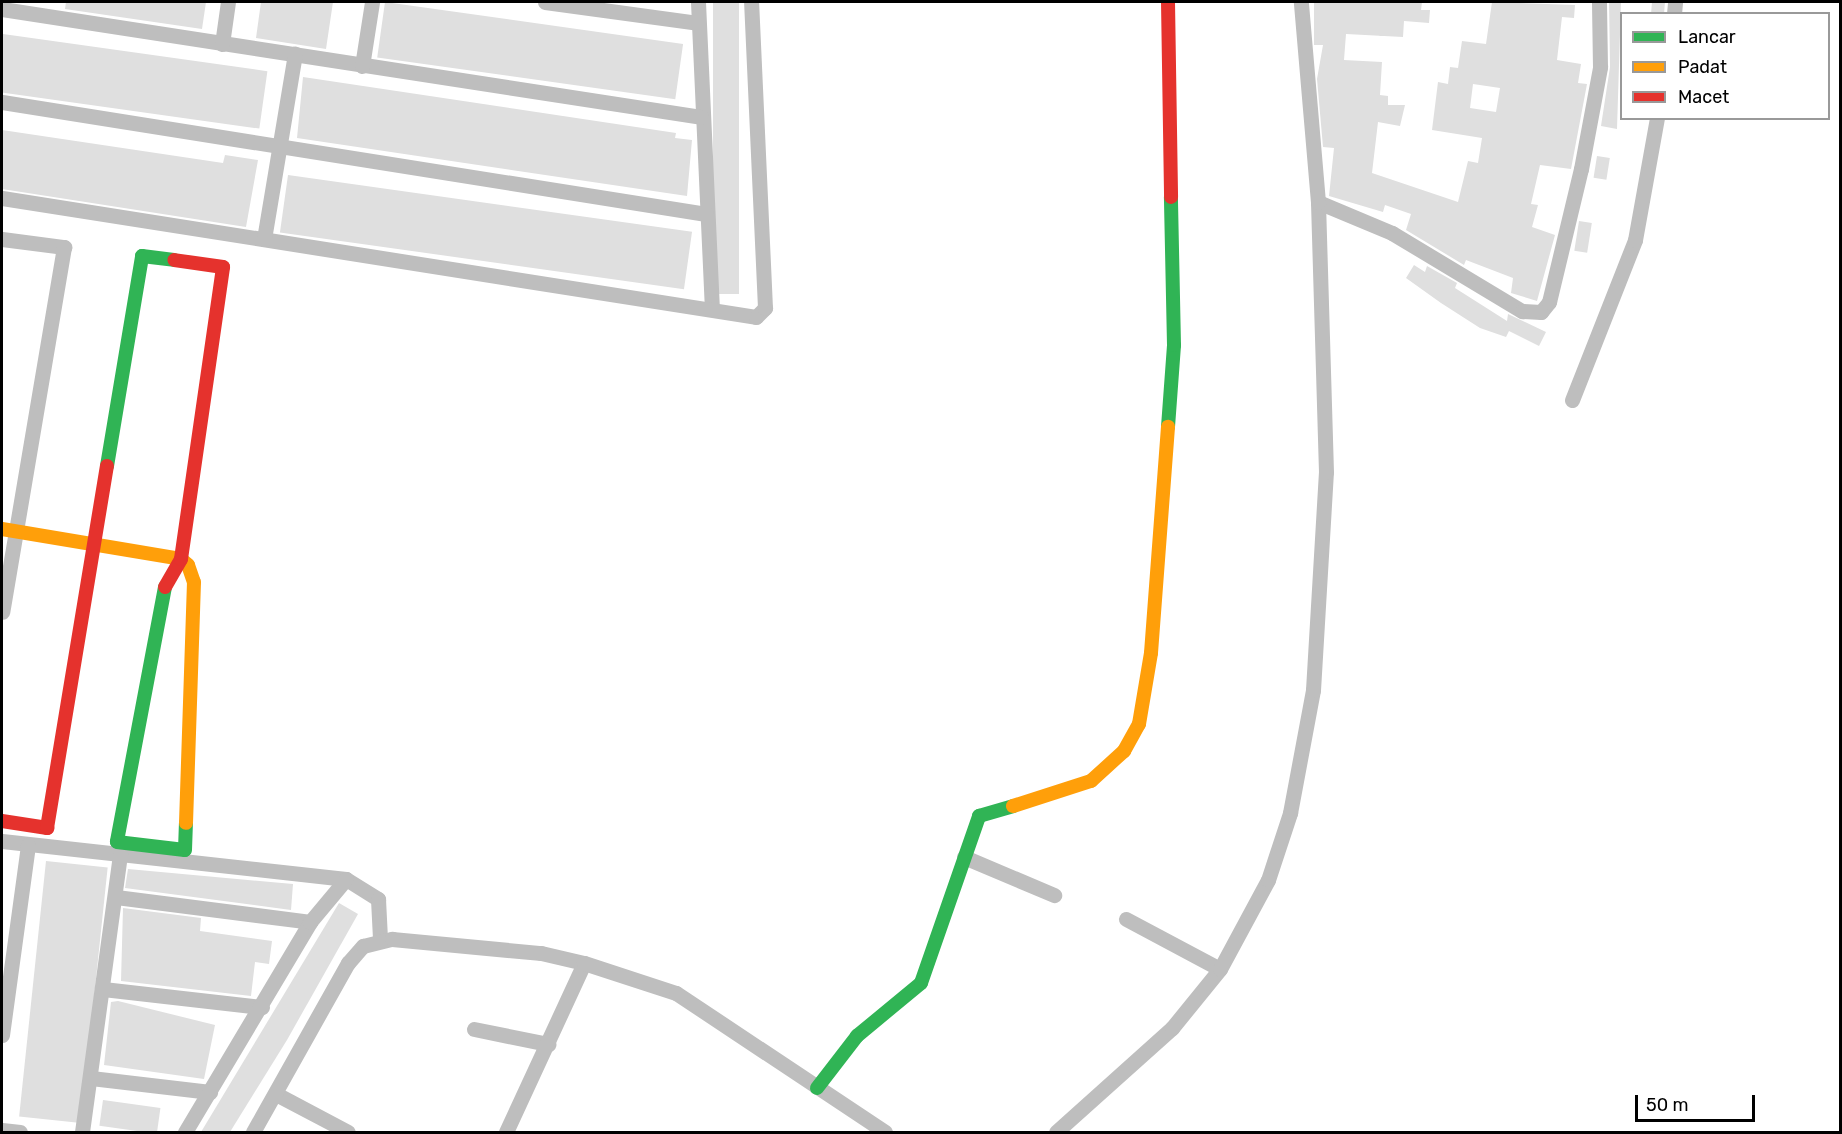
<!DOCTYPE html>
<html>
<head>
<meta charset="utf-8">
<style>
  body { margin:0 }
  #map { position:relative; width:1842px; height:1134px; overflow:hidden; background:#fff; font-family:Rubik,sans-serif }
  div>[style] { position:absolute }
  .building>* { inset:0; background:#dfdfdf; transform-origin:0 0 }
  .street>* { height:15px; margin:-7.5px; padding:0 7.5px; transform-origin:7.5px; border-radius:7.5px; background:#bebebe }
  .fast>* { height:14px; margin:-7px; padding:0 7px; transform-origin:7px; border-radius:7px; background:#30b455 }
  .slow>* { height:14px; margin:-7px; padding:0 7px; transform-origin:7px; border-radius:7px; background:#ff9f0a }
  .jam>* { height:14px; margin:-7px; padding:0 7px; transform-origin:7px; border-radius:7px; background:#e5322d }
  span { translate:-50% -50%; white-space:nowrap; text-align:center; line-height:1.15; -webkit-text-stroke:4.5px #fff; paint-order:stroke }
  .frame { position:absolute; inset:0; border:3px solid #000; pointer-events:none }
  .legend { position:absolute; left:1620px; top:12px; width:210px; height:108px; box-sizing:border-box; background:#fff; border:2px solid #999; margin:0; padding:8px 10px; list-style:none; font-size:18px; color:#000 }
  .legend li { display:flex; align-items:center; gap:12px; height:30px }
  .legend b { width:30px; border:2px solid #999 }
  .scale { position:absolute; left:1635px; top:1095px; width:120px; height:27px; box-sizing:border-box; border:3px solid #000; border-top:0; padding-left:8px; font-size:18px; line-height:21px; white-space:nowrap; color:#000; -webkit-text-stroke:4px #fff; paint-order:stroke }
</style>
</head>
<body>
<div id="map">
  <div class="building">
    <i style="clip-path:polygon(66px 2px,206px 2px,202px 29px,65px 9px)"></i>
    <i style="clip-path:polygon(261px 2px,333px 2px,326px 49px,256px 38px)"></i>
    <i style="left:385px;top:2px;width:301px;height:56px;rotate:8deg"></i>
    <i style="left:713px;top:2px;width:26px;height:292px"></i>
    <i style="clip-path:polygon(evenodd,1314px 2px,1422px 2px,1421px 10px,1430px 10px,1429px 23px,1404px 21px,1403px 37px,1346px 34px,1344px 60px,1382px 62px,1380px 95px,1388px 96px,1388px 105px,1405px 105px,1400px 126px,1378px 122px,1372px 173px,1458px 202px,1468px 161px,1478px 163px,1482px 138px,1432px 130px,1438px 82px,1448px 84px,1450px 67px,1458px 68px,1462px 41px,1486px 44px,1492px 2px,1575px 5px,1574px 18px,1562px 17px,1557px 60px,1581px 64px,1578px 83px,1587px 84px,1571px 169px,1540px 165px,1531px 204px,1538px 205px,1532px 227px,1555px 235px,1537px 301px,1511px 293px,1513px 278px,1466px 260px,1464px 265px,1406px 230px,1411px 214px,1385px 205px,1383px 212px,1329px 196px,1334px 148px,1323px 147px,1317px 79px,1323px 45px,1314px 45px,1314px 2px,1473px 84px,1500px 88px,1496px 112px,1470px 108px,1473px 84px)"></i>
    <i style="clip-path:polygon(1609px 2px,1621px 2px,1617px 129px,1601px 126px,1610px 67px)"></i>
    <i style="clip-path:polygon(1652px 2px,1665px 2px,1664px 14px,1651px 14px)"></i>
    <i style="left:3px;top:34px;width:267px;height:58px;rotate:8deg"></i>
    <i style="clip-path:polygon(303px 77px,676px 133px,675px 138px,692px 140px,687px 196px,297px 138px)"></i>
    <i style="clip-path:polygon(2px 130px,223px 163px,225px 155px,258px 160px,246px 227px,2px 189px)"></i>
    <i style="left:1597px;top:156px;width:13px;height:22px;rotate:9deg"></i>
    <i style="left:288px;top:175px;width:408px;height:58px;rotate:8deg"></i>
    <i style="left:1579px;top:221px;width:13px;height:30px;rotate:9deg"></i>
    <i style="clip-path:polygon(1414px 265px,1425px 272px,1427px 266px,1457px 283px,1455px 288px,1507px 321px,1508px 314px,1546px 332px,1539px 346px,1509px 331px,1506px 337px,1480px 328px,1441px 303px,1406px 278px)"></i>
    <i style="left:46px;top:861px;width:62px;height:257px;rotate:6deg"></i>
    <i style="clip-path:polygon(128px 869px,293px 884px,291px 910px,125px 888px)"></i>
    <i style="clip-path:polygon(339px 903px,358px 914px,287px 1040px,230px 1132px,201px 1132px)"></i>
    <i style="clip-path:polygon(123px 908px,201px 918px,200px 931px,272px 941px,269px 964px,255px 962px,251px 996px,121px 981px)"></i>
    <i style="clip-path:polygon(118px 1001px,215px 1025px,204px 1079px,104px 1065px,111px 1002px)"></i>
    <i style="left:103px;top:1100px;width:58px;height:26px;rotate:8deg"></i>
  </div>
  <div class="street">
    <i style="left:545px;top:2px;width:154px;rotate:7.8deg"></i>
    <i style="left:698px;top:2px;width:305px;rotate:87.4deg"></i>
    <i style="left:2px;top:9px;width:707px;rotate:8.78deg"></i>
    <i style="left:1674px;top:14px;width:12px;rotate:-85deg"></i>
    <i style="left:222px;top:44px;width:42px;rotate:-81.9deg"></i>
    <i style="left:362px;top:66px;width:65px;rotate:-81.1deg"></i>
    <i style="left:2px;top:102px;width:713px;rotate:9.04deg"></i>
    <i style="left:2px;top:198px;width:763px;rotate:8.97deg"></i>
    <i style="left:756px;top:317px;width:13px;rotate:-45deg"></i>
    <i style="left:765px;top:308px;width:306px;rotate:-92.6deg"></i>
    <i style="left:1318px;top:202px;width:80px;rotate:22.7deg"></i>
    <i style="left:1392px;top:233px;width:152px;rotate:31deg"></i>
    <i style="left:1522px;top:311px;width:19px;rotate:3deg"></i>
    <i style="left:1541px;top:312px;width:13px;rotate:-51deg"></i>
    <i style="left:1549px;top:302px;width:137px;rotate:-76.5deg"></i>
    <i style="left:1581px;top:169px;width:104px;rotate:-79.4deg"></i>
    <i style="left:1600px;top:67px;width:65px;rotate:-90.9deg"></i>
    <i style="left:2px;top:239px;width:63px;rotate:7.4deg"></i>
    <i style="left:64px;top:247px;width:370px;rotate:99.6deg"></i>
    <i style="left:264px;top:239px;width:188px;rotate:-80.5deg"></i>
    <i style="left:1572px;top:400px;width:172px;rotate:-68.5deg"></i>
    <i style="left:1635px;top:240px;width:124px;rotate:-79.8deg"></i>
    <i style="left:2px;top:841px;width:346px;rotate:6.3deg"></i>
    <i style="left:346px;top:879px;width:38px;rotate:32deg"></i>
    <i style="left:378px;top:899px;width:40px;rotate:87.1deg"></i>
    <i style="left:964px;top:857px;width:98px;rotate:22.9deg"></i>
    <i style="left:116px;top:897px;width:196px;rotate:7.3deg"></i>
    <i style="left:1126px;top:919px;width:106px;rotate:28deg"></i>
    <i style="left:103px;top:989px;width:160px;rotate:6.5deg"></i>
    <i style="left:474px;top:1029px;width:76px;rotate:11.5deg"></i>
    <i style="left:2px;top:1035px;width:192px;rotate:-82.2deg"></i>
    <i style="left:91px;top:1078px;width:120px;rotate:6.7deg"></i>
    <i style="left:276px;top:1094px;width:81px;rotate:27.8deg"></i>
    <i style="left:2px;top:1130px;width:18px;rotate:6deg"></i>
    <i style="left:82px;top:1132px;width:281px;rotate:-82.2deg"></i>
    <i style="left:185px;top:1132px;width:244px;rotate:-59.2deg"></i>
    <i style="left:310px;top:922px;width:56px;rotate:-50.1deg"></i>
    <i style="left:253px;top:1132px;width:194px;rotate:-60.7deg"></i>
    <i style="left:348px;top:963px;width:23px;rotate:-49deg"></i>
    <i style="left:363px;top:946px;width:30px;rotate:-14deg"></i>
    <i style="left:392px;top:939px;width:150px;rotate:5.4deg"></i>
    <i style="left:541px;top:953px;width:44px;rotate:13.1deg"></i>
    <i style="left:506px;top:1132px;width:186px;rotate:-65.2deg"></i>
    <i style="left:584px;top:963px;width:97px;rotate:18.1deg"></i>
    <i style="left:676px;top:993px;width:251px;rotate:33.6deg"></i>
    <i style="left:1056px;top:1132px;width:156px;rotate:-41.9deg"></i>
    <i style="left:1172px;top:1028px;width:76px;rotate:-50.9deg"></i>
    <i style="left:1220px;top:969px;width:101px;rotate:-61.7deg"></i>
    <i style="left:1268px;top:880px;width:71px;rotate:-71.8deg"></i>
    <i style="left:1290px;top:813px;width:125px;rotate:-79.4deg"></i>
    <i style="left:1313px;top:690px;width:218px;rotate:-86.6deg"></i>
    <i style="left:1326px;top:472px;width:270px;rotate:-91.7deg"></i>
    <i style="left:1318px;top:202px;width:201px;rotate:-94.9deg"></i>
  </div>
  <div class="fast">
    <i style="left:1168px;top:427px;width:82px;rotate:-85.8deg"></i>
    <i style="left:1174px;top:345px;width:148px;rotate:-91.2deg"></i>
    <i style="left:107px;top:466px;width:213px;rotate:-80.5deg"></i>
    <i style="left:142px;top:256px;width:32px;rotate:7deg"></i>
    <i style="left:165px;top:587px;width:259px;rotate:100.7deg"></i>
    <i style="left:117px;top:842px;width:68px;rotate:6.7deg"></i>
    <i style="left:185px;top:850px;width:27px;rotate:-88deg"></i>
    <i style="left:817px;top:1088px;width:66px;rotate:-52.4deg"></i>
    <i style="left:857px;top:1036px;width:83px;rotate:-39.6deg"></i>
    <i style="left:921px;top:983px;width:177px;rotate:-70.8deg"></i>
    <i style="left:979px;top:816px;width:35px;rotate:-16deg"></i>
  </div>
  <div class="slow">
    <i style="left:2px;top:529px;width:181px;rotate:9.5deg"></i>
    <i style="left:181px;top:559px;width:9px;rotate:41deg"></i>
    <i style="left:188px;top:565px;width:18px;rotate:71deg"></i>
    <i style="left:194px;top:582px;width:241px;rotate:91.9deg"></i>
    <i style="left:1013px;top:806px;width:82px;rotate:-17.8deg"></i>
    <i style="left:1091px;top:781px;width:45px;rotate:-42.3deg"></i>
    <i style="left:1124px;top:751px;width:31px;rotate:-61deg"></i>
    <i style="left:1139px;top:724px;width:72px;rotate:-80.4deg"></i>
    <i style="left:1151px;top:653px;width:227px;rotate:-85.7deg"></i>
  </div>
  <div class="jam">
    <i style="left:1168px;top:2px;width:195px;rotate:89.1deg"></i>
    <i style="left:165px;top:587px;width:32px;rotate:-60deg"></i>
    <i style="left:181px;top:559px;width:295px;rotate:-81.8deg"></i>
    <i style="left:223px;top:267px;width:49px;rotate:-171.9deg"></i>
    <i style="left:2px;top:821px;width:46px;rotate:8.8deg"></i>
    <i style="left:47px;top:828px;width:367px;rotate:-80.6deg"></i>
  </div>
  <div class="frame"></div>
  <ul class="legend">
  <li><b style="height:8px;background:#30b455"></b>Lancar</li>
  <li><b style="height:8px;background:#ff9f0a"></b>Padat</li>
  <li><b style="height:8px;background:#e5322d"></b>Macet</li>
  </ul>
  <div class="scale">50 m</div>
</div>
</body>
</html>
